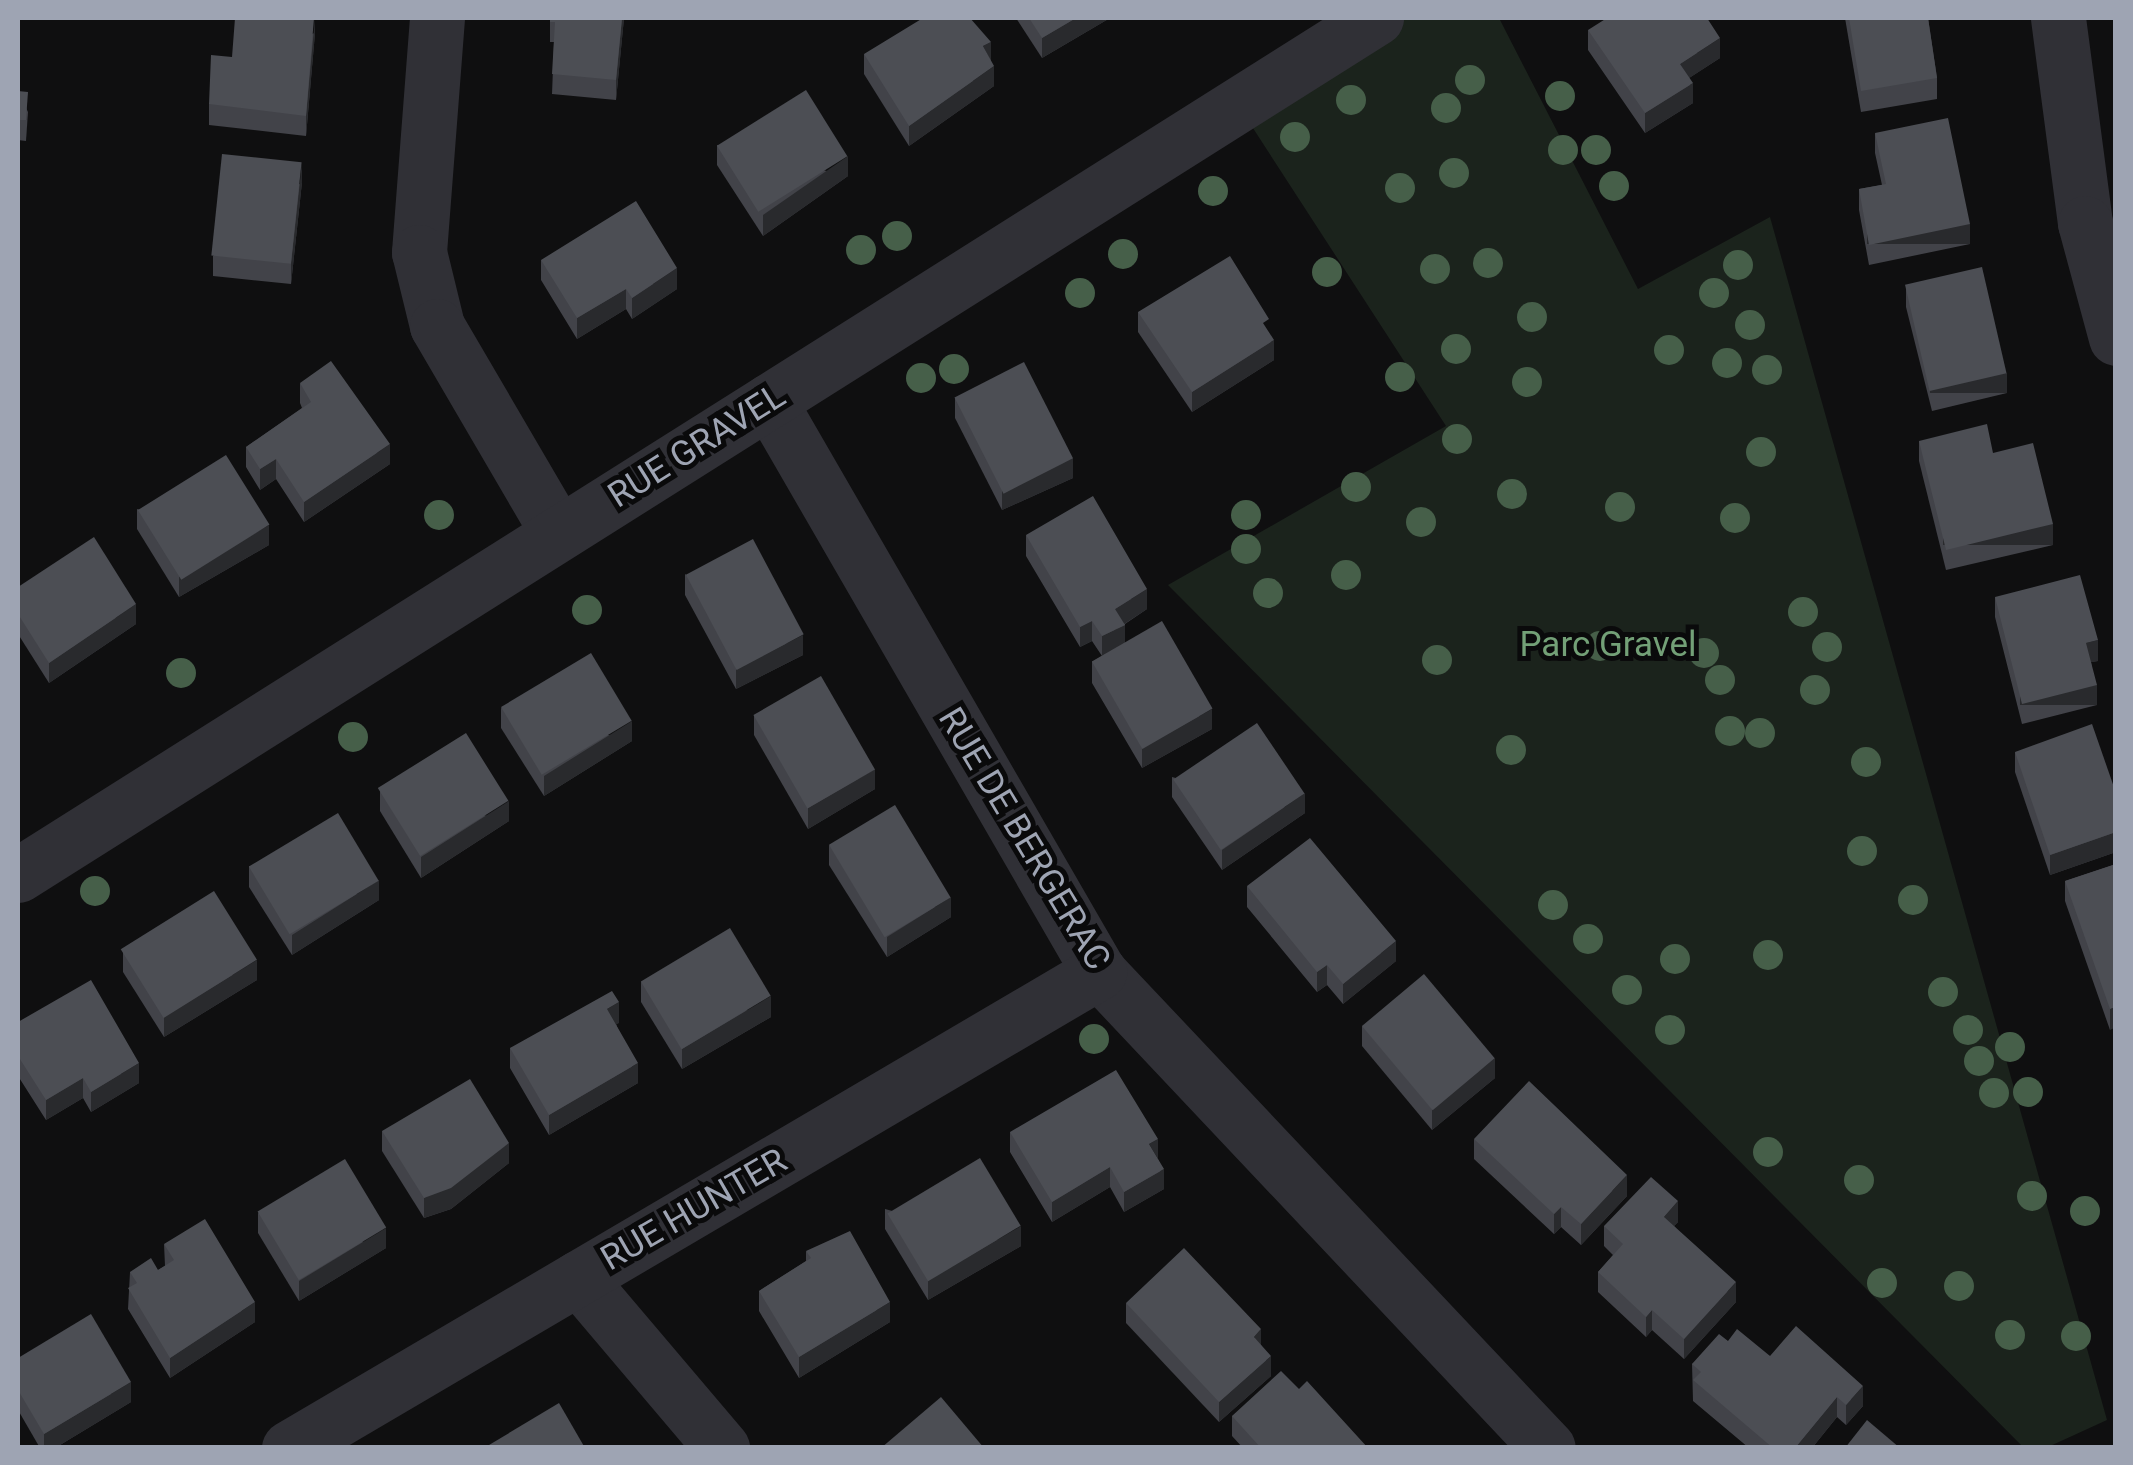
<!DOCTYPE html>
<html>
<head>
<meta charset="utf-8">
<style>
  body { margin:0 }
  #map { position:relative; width:2133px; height:1465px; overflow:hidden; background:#0f0f10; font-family:Roboto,sans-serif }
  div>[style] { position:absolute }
  .green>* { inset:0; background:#1b231c }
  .minor>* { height:55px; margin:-27.5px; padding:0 27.5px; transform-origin:27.5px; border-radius:27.5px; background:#303036 }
  .trees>* { width:30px; height:30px; margin:-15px; border-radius:50%; background:#465f49 }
  .wall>* { inset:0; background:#424349 }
  .shaded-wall>* { inset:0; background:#292a2d; transform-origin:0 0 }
  .building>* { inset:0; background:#4c4e54; transform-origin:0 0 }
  span { translate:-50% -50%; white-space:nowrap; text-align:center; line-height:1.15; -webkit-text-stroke:10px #0a0a0b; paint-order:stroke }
  .street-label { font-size:35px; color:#9ea4b3 }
  .park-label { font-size:35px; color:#73a077 }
  .frame { position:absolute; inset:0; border:20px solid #9ea4b3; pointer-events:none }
</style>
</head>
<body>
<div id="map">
  <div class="green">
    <i style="clip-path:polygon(1376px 18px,1499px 18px,1638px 289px,1770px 217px,2107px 1420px,2048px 1447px,2023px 1447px,1168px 585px,1446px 426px,1238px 105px)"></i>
  </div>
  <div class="minor">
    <i style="left:437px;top:18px;width:235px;rotate:94.4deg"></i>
    <i style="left:419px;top:252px;width:76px;rotate:76.3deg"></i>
    <i style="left:437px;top:326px;width:240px;rotate:59.7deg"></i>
    <i style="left:2058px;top:18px;width:207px;rotate:82.5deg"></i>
    <i style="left:2085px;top:223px;width:119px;rotate:74.9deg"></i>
    <i style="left:769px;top:401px;width:660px;rotate:59.97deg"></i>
    <i style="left:1099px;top:972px;width:654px;rotate:46.67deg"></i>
    <i style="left:18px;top:875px;width:1606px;rotate:-32.26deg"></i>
    <i style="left:578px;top:1278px;width:223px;rotate:49.7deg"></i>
    <i style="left:289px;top:1448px;width:940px;rotate:-30.44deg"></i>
  </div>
  <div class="trees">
    <i style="left:1470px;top:80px"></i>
    <i style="left:1560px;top:96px"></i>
    <i style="left:1351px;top:100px"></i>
    <i style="left:1446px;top:108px"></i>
    <i style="left:1295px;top:137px"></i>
    <i style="left:1563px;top:150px"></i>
    <i style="left:1596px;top:150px"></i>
    <i style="left:1454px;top:173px"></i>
    <i style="left:1614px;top:186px"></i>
    <i style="left:1400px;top:188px"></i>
    <i style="left:1213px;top:191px"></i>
    <i style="left:897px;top:236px"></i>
    <i style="left:861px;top:250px"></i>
    <i style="left:1123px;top:254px"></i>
    <i style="left:1488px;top:263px"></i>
    <i style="left:1738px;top:265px"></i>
    <i style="left:1435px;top:269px"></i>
    <i style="left:1327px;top:272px"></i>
    <i style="left:1080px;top:293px"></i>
    <i style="left:1714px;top:293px"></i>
    <i style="left:1532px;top:317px"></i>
    <i style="left:1750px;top:325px"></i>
    <i style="left:1456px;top:349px"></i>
    <i style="left:1669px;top:350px"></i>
    <i style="left:1727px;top:363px"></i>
    <i style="left:954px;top:369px"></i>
    <i style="left:1767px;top:370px"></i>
    <i style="left:1400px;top:377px"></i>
    <i style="left:921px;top:378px"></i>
    <i style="left:1527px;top:382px"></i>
    <i style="left:1457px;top:439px"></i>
    <i style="left:1761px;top:452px"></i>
    <i style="left:1356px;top:487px"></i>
    <i style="left:1512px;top:494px"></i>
    <i style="left:1620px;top:507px"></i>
    <i style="left:439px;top:515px"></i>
    <i style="left:1246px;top:515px"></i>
    <i style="left:1735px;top:518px"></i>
    <i style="left:1421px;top:522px"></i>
    <i style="left:1246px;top:549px"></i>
    <i style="left:1346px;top:575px"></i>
    <i style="left:1268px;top:593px"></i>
    <i style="left:587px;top:610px"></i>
    <i style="left:1803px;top:612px"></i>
    <i style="left:1600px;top:646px"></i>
    <i style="left:1827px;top:647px"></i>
    <i style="left:1704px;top:653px"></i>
    <i style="left:1437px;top:660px"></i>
    <i style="left:181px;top:673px"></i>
    <i style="left:1720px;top:680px"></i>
    <i style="left:1815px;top:690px"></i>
    <i style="left:1730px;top:731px"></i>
    <i style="left:1760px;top:733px"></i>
    <i style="left:353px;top:737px"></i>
    <i style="left:1511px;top:750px"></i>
    <i style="left:1866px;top:762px"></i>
    <i style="left:1862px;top:851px"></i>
    <i style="left:95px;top:891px"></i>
    <i style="left:1913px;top:900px"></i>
    <i style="left:1553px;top:905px"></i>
    <i style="left:1588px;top:939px"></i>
    <i style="left:1768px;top:955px"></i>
    <i style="left:1675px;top:959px"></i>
    <i style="left:1627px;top:990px"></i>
    <i style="left:1943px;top:992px"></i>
    <i style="left:1670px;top:1030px"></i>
    <i style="left:1968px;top:1030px"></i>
    <i style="left:1094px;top:1039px"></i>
    <i style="left:2010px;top:1047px"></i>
    <i style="left:1979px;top:1061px"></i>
    <i style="left:2028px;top:1092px"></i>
    <i style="left:1994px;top:1093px"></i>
    <i style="left:1768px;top:1152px"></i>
    <i style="left:1859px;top:1180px"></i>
    <i style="left:2032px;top:1196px"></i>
    <i style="left:2085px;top:1211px"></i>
    <i style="left:1882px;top:1283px"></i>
    <i style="left:1959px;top:1286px"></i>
    <i style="left:2010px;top:1335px"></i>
    <i style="left:2076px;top:1336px"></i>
  </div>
  <div class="wall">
    <i style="clip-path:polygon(550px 18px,624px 18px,616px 100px,552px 94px,554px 42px,550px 42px)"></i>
    <i style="clip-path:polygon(1016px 18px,1110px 18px,1042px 58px)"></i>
    <i style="clip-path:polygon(1845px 18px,1928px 18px,1937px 78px,1937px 99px,1861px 112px)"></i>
    <i style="clip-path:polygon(1588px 30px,1720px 58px,1689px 78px,1693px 103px,1645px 133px,1588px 50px)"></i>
    <i style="clip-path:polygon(315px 33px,306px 136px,209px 125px,209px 104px,232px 57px)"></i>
    <i style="clip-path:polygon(864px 54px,994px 86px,909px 146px,864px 74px)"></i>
    <i style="clip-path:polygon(18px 91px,28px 112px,26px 141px,18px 140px)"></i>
    <i style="clip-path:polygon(1875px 133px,1970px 244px,1869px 265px,1859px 210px,1859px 189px,1882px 185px,1875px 153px)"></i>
    <i style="clip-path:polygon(717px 145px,848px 176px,763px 236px,717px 165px)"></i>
    <i style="clip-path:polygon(302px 182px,291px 284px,213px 276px,213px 256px)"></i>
    <i style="clip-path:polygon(541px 260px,677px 289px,632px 319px,626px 309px,577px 339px,541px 280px)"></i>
    <i style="clip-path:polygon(1906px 287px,2007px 393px,1932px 411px,1906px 307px)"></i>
    <i style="clip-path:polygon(1138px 312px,1269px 333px,1274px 360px,1192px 412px,1138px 332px)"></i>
    <i style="clip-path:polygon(300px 383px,390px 464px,304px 522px,276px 479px,260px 490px,246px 467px,246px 447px,302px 408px,300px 403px)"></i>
    <i style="clip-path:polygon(955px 398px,1073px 478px,1002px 510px,955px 418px)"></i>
    <i style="clip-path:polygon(1919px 441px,1993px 453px,2053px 545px,1946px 570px,1919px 461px)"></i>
    <i style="clip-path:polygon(137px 509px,269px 545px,179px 597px,137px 529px)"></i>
    <i style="clip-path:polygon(1026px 535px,1147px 609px,1125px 624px,1125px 643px,1212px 729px,1142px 768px,1092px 683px,1092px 662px,1102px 656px,1092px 641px,1080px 647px,1026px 556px)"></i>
    <i style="clip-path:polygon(685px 574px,803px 655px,736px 689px,685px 595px)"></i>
    <i style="clip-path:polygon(18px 587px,136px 624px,49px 683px,18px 634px)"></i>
    <i style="clip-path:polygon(1995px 597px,2098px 661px,2091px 662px,2097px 705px,2022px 724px,1995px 617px)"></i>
    <i style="clip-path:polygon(501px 708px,632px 741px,544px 796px,501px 728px)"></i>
    <i style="clip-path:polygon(754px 715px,875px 789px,808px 829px,754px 735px)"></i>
    <i style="clip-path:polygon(2015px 752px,2116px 793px,2116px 852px,2050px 875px,2015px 772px)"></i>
    <i style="clip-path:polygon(1172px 777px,1305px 813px,1222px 870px,1172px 797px)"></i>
    <i style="clip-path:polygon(380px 791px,509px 821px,421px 878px,380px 811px)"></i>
    <i style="clip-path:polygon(829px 845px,951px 917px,887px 957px,829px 865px)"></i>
    <i style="clip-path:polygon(2116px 864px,2110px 1030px,2065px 901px,2065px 881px)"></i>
    <i style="clip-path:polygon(249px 866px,379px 900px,292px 955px,249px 887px)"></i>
    <i style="clip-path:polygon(1247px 886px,1396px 961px,1343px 1004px,1327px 985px,1317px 992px,1247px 907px)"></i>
    <i style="clip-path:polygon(123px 952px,257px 980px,164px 1037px,123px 972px)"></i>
    <i style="clip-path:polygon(641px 982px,771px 1017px,682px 1069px,641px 1002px)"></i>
    <i style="clip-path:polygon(18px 1022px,139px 1083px,91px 1112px,83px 1098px,46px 1120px,18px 1076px)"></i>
    <i style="clip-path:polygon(619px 1023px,616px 1024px,638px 1083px,549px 1135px,510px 1068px,510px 1048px)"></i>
    <i style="clip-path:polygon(1362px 1026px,1495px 1078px,1432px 1130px,1362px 1046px)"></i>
    <i style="clip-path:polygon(382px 1131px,509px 1163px,451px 1209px,424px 1218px,382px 1151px)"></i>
    <i style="clip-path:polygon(1010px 1132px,1158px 1159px,1164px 1189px,1124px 1212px,1110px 1187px,1052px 1222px,1010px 1152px)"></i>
    <i style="clip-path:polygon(1474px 1139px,1627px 1196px,1581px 1245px,1561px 1227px,1554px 1234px,1474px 1159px)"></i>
    <i style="clip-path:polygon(885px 1209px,1021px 1246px,928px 1300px,885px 1229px)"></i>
    <i style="clip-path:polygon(258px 1213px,386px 1248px,299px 1301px,258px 1233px)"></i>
    <i style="clip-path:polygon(1678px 1222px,1674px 1226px,1736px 1302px,1684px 1359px,1652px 1330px,1646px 1337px,1598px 1292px,1598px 1272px,1613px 1255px,1604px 1246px,1604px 1226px)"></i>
    <i style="clip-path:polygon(164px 1244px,255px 1322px,170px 1378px,128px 1309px,130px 1272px,158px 1270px,165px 1266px)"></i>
    <i style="clip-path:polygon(806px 1251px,890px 1322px,799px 1378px,759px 1311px,759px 1291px,806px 1261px)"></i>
    <i style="clip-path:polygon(1126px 1303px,1261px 1345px,1271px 1376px,1219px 1422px,1126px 1323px)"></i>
    <i style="clip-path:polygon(1728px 1341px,1770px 1356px,1863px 1406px,1846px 1425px,1837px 1417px,1812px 1448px,1749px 1448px,1693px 1401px,1692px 1364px)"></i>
    <i style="clip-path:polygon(18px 1358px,131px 1402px,55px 1448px,40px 1448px,18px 1410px)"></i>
    <i style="clip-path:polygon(1299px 1389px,1368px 1448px,1243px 1448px,1232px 1436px,1232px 1416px)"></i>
  </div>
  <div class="shaded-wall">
    <i style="clip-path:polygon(315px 18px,315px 33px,306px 136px,306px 116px)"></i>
    <i style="clip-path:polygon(622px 18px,624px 18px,616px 100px,616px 80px)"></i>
    <i style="clip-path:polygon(1076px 18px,1110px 18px,1042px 58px,1042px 38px)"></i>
    <i style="clip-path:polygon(1720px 38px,1720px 58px,1680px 84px,1680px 64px)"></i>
    <i style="clip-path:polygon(991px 42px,991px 62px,983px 46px)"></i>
    <i style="clip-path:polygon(994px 66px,994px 86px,909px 146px,909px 126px)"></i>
    <i style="clip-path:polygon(1693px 83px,1693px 103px,1645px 133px,1645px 113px)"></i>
    <i style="clip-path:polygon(848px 156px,848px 176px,763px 236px,763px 215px)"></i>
    <i style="clip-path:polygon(302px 162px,302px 182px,291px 284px,291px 264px)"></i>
    <i style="left:1970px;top:224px;width:20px;height:103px;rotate:90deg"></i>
    <i style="clip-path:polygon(677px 268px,677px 289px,632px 319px,632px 298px)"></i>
    <i style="clip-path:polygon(626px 289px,626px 309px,577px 339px,577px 318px)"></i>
    <i style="clip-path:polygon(1274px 340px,1274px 360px,1192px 412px,1192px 392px)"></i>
    <i style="left:2007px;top:373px;width:20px;height:77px;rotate:90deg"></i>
    <i style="clip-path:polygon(390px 444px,390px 464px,304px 522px,304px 502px)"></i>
    <i style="clip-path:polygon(1073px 458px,1073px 478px,1002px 510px,1002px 490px)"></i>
    <i style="clip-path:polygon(276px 459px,276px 479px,260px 490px,260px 469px)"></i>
    <i style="left:2053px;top:524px;width:21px;height:110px;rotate:90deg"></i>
    <i style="clip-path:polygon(269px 525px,269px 545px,179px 597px,179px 577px)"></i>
    <i style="clip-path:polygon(1147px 589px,1147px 609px,1115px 630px,1115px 609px)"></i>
    <i style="clip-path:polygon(136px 604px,136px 624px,49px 683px,49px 663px)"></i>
    <i style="clip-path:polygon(1092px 621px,1092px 641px,1080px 647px,1080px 627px)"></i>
    <i style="clip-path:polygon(1125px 625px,1125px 645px,1102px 656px,1102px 636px)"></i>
    <i style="clip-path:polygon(803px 635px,803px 655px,736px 689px,736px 669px)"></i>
    <i style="clip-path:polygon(2098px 640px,2098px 661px,2086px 663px,2086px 643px)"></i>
    <i style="left:2097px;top:685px;width:20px;height:77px;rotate:90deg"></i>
    <i style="clip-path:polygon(1212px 709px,1212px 729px,1142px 768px,1142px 748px)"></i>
    <i style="clip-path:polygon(632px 721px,632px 741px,544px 796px,544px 776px)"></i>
    <i style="clip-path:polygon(875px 769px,875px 789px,808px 829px,808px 808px)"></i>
    <i style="clip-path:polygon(1305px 793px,1305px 813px,1222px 870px,1222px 850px)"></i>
    <i style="clip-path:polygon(509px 801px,509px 821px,421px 878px,421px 857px)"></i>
    <i style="clip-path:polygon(2116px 832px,2116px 852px,2050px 875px,2050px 855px)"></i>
    <i style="clip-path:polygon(379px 880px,379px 900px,292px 955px,292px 935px)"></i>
    <i style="clip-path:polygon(951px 897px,951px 917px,887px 957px,887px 937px)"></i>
    <i style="clip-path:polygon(1396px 941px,1396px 961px,1343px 1004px,1343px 984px)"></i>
    <i style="clip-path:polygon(257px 960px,257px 980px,164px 1037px,164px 1017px)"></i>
    <i style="clip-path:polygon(1327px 965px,1327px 985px,1317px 992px,1317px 972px)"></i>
    <i style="clip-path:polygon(771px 996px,771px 1017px,682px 1069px,682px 1049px)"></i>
    <i style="clip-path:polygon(619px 1002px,619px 1023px,607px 1030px,607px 1009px)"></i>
    <i style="clip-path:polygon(2116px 1007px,2116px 1027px,2110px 1030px,2110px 1009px)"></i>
    <i style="clip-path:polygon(1495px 1058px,1495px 1078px,1432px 1130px,1432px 1109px)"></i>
    <i style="clip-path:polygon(139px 1063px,139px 1083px,91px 1112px,91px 1092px)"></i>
    <i style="clip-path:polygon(638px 1063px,638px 1083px,549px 1135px,549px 1115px)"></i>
    <i style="clip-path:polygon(83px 1078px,83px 1098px,46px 1120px,46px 1100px)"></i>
    <i style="clip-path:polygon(1158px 1139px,1158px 1159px,1149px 1144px)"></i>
    <i style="clip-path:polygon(509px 1143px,509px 1163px,451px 1209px,424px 1218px,424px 1198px)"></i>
    <i style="clip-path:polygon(1110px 1167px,1110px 1187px,1052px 1222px,1052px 1202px)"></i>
    <i style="clip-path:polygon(1164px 1169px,1164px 1189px,1124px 1212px,1124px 1192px)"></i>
    <i style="clip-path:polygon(1627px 1175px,1627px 1196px,1581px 1245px,1581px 1224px)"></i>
    <i style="clip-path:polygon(1678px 1201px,1678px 1222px,1664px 1237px,1664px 1217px)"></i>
    <i style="clip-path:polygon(1561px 1207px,1561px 1227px,1554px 1234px,1554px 1214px)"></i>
    <i style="clip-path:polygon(1021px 1226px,1021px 1246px,928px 1300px,928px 1280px)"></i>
    <i style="clip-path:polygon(386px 1228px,386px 1248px,299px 1301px,299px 1281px)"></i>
    <i style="clip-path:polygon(1736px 1282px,1736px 1302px,1684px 1359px,1684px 1339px)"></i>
    <i style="clip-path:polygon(255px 1302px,255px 1322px,170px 1378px,170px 1358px)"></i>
    <i style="clip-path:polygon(890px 1302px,890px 1322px,799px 1378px,799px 1357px)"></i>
    <i style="clip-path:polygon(1652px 1310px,1652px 1330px,1646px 1337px,1646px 1317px)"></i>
    <i style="clip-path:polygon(1261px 1329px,1261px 1350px,1254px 1337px)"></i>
    <i style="clip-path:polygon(1271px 1356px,1271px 1376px,1219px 1422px,1219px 1402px)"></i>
    <i style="clip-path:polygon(131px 1382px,131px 1402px,55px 1448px,44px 1448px,44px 1434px)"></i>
    <i style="clip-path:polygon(1863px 1386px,1863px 1406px,1846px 1425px,1846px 1405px)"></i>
    <i style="clip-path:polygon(1837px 1397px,1837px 1417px,1812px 1448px,1795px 1448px)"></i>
  </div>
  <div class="building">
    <i style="clip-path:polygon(235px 18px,314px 18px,306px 116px,209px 104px,211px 55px,232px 57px)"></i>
    <i style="clip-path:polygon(550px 18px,622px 18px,616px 80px,552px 74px,555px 22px,550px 22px)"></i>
    <i style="clip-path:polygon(923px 18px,970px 18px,991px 42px,983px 46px,994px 66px,909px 126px,864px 54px)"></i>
    <i style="clip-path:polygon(1029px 18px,1076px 18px,1042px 38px)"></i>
    <i style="clip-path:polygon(1607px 18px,1707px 18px,1720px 38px,1680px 64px,1693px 83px,1645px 113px,1588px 30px)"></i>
    <i style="clip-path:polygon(1849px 18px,1928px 18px,1937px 78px,1861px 91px)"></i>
    <i style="left:806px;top:90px;width:78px;height:105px;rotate:58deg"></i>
    <i style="clip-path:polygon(18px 91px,28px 92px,26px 120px,18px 120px)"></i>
    <i style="clip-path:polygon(1948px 118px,1970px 224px,1869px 245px,1859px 189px,1886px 184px,1875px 133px)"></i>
    <i style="left:222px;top:154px;width:80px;height:102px;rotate:6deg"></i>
    <i style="clip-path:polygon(636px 201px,677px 268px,632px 298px,626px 289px,577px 318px,541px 260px)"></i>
    <i style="clip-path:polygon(1230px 256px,1269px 319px,1263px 323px,1274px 340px,1192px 392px,1138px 312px)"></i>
    <i style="left:1982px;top:267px;width:109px;height:79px;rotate:77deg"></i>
    <i style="clip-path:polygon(331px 361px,390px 444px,304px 502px,276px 459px,260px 469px,246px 447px,311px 402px,300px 383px)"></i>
    <i style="left:1024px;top:362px;width:108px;height:78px;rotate:63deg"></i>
    <i style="clip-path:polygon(1987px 424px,1993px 453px,2033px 443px,2053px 524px,1946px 550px,1919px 441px)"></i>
    <i style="left:226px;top:455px;width:82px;height:104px;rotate:58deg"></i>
    <i style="clip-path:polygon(1093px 496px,1147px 589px,1115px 609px,1125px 625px,1102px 636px,1092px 621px,1080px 627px,1026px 535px)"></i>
    <i style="clip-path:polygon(94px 537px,136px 604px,49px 663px,18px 614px,18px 587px)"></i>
    <i style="left:753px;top:539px;width:108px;height:76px;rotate:62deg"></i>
    <i style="clip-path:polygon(2080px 575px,2098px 640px,2086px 643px,2097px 685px,2022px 704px,1995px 597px)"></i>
    <i style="left:1162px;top:621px;width:101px;height:81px;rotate:60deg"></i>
    <i style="left:591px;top:653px;width:79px;height:105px;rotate:59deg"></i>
    <i style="left:821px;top:676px;width:108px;height:78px;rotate:60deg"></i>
    <i style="left:1257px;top:723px;width:85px;height:101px;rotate:56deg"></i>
    <i style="clip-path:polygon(2092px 724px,2116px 793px,2116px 832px,2050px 855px,2015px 752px)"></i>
    <i style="left:466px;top:733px;width:80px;height:104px;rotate:58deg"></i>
    <i style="left:895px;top:805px;width:108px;height:77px;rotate:59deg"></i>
    <i style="left:338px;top:813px;width:79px;height:104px;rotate:59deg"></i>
    <i style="clip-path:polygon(1310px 838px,1396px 941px,1343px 984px,1327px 965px,1317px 972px,1247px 886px)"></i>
    <i style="clip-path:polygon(2116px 864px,2116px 1007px,2110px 1009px,2065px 881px)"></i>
    <i style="left:214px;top:891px;width:81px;height:110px;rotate:58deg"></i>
    <i style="left:730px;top:928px;width:79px;height:104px;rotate:59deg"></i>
    <i style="left:1424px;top:974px;width:110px;height:81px;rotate:50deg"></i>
    <i style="clip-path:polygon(91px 980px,139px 1063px,91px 1092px,83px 1078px,46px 1100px,18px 1056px,18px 1022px)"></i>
    <i style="clip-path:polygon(612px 991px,619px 1002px,607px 1009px,638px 1063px,549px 1115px,510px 1048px)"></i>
    <i style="clip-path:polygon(1116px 1070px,1158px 1139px,1149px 1144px,1164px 1169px,1124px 1192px,1110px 1167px,1052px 1202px,1010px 1132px)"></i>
    <i style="clip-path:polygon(470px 1079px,509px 1143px,451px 1188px,424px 1198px,382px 1131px)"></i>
    <i style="clip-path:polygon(1529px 1081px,1627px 1175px,1581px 1224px,1561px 1207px,1554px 1214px,1474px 1139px)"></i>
    <i style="left:980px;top:1158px;width:79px;height:108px;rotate:59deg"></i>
    <i style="left:345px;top:1159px;width:80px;height:102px;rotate:59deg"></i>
    <i style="clip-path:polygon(1651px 1177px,1678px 1201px,1664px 1217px,1736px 1282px,1684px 1339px,1652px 1310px,1646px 1317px,1598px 1272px,1623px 1244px,1604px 1226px)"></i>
    <i style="clip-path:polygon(205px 1219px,255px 1302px,170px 1358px,128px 1288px,137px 1283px,130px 1272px,151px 1258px,158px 1270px,174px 1260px,164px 1244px)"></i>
    <i style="clip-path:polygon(850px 1231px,890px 1302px,799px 1357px,759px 1291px,811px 1258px,806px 1251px)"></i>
    <i style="clip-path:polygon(1184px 1248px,1261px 1329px,1254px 1337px,1271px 1356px,1219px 1402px,1126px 1303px)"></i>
    <i style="clip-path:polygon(91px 1314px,131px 1382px,44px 1434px,18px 1390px,18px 1358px)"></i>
    <i style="clip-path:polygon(1796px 1326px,1863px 1386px,1846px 1405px,1837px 1397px,1795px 1448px,1773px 1448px,1693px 1380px,1701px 1372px,1692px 1364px,1719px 1334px,1728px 1341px,1737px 1329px,1770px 1356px)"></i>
    <i style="clip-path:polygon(1281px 1371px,1299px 1389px,1307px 1381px,1368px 1448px,1261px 1448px,1232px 1416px)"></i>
    <i style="clip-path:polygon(941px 1397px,984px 1448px,881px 1448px)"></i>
    <i style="clip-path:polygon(559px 1403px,585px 1448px,484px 1448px)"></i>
    <i style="clip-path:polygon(1867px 1420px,1900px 1448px,1845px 1448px)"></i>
  </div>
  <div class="street-label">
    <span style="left:697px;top:446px;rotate:-32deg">RUE GRAVEL</span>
    <span style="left:1024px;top:839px;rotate:59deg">RUE DE BERGERAC</span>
    <span style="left:694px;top:1210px;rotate:-30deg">RUE HUNTER</span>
  </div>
  <div class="park-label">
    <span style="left:1608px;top:645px">Parc Gravel</span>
  </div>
  <div class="frame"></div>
</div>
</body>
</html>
